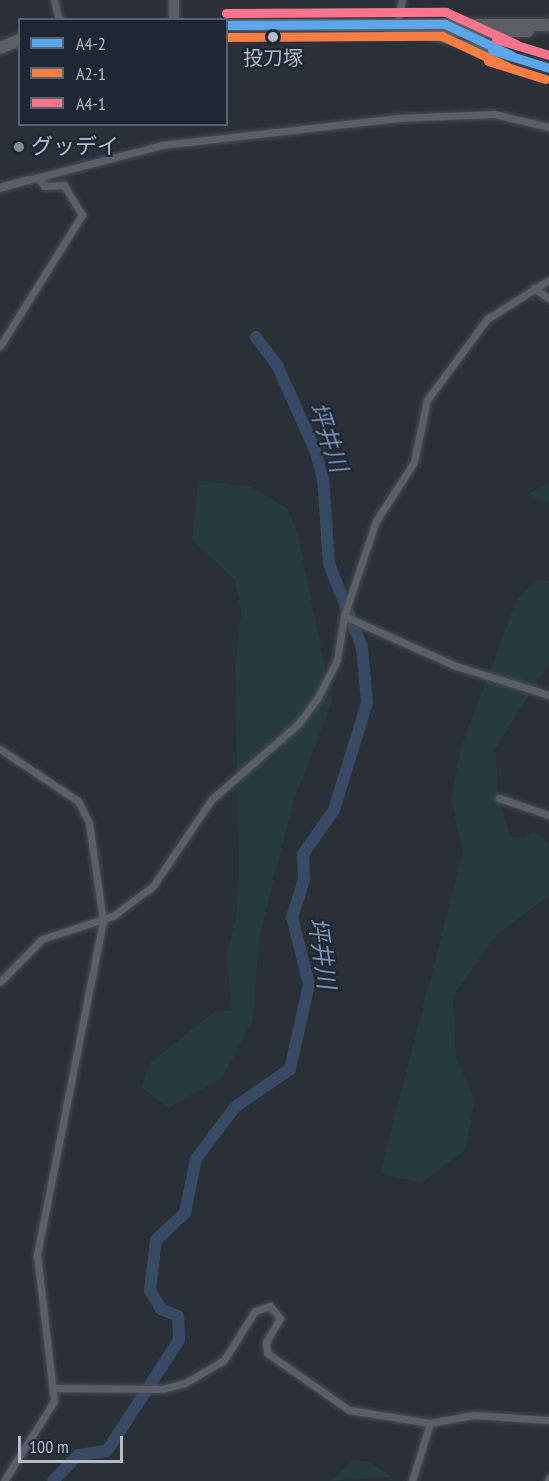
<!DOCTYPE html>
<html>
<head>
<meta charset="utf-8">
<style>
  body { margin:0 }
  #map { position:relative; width:549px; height:1481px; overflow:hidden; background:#2a3038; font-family:"PT Sans Narrow","Noto Sans JP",sans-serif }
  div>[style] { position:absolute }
  .green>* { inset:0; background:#273a3e }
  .river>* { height:12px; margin:-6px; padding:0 6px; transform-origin:6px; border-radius:6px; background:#384963 }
  .roads { filter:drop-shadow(0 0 2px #484c53) drop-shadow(0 0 2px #484c53) }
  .minor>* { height:7px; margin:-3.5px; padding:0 3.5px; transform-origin:3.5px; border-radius:3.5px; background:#5a5e66 }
  .tertiary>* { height:8px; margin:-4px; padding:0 4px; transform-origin:4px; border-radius:4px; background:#5a5e66 }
  .secondary>* { height:10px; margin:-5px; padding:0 5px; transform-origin:5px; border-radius:5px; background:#595d64 }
  .trunk>* { height:12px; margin:-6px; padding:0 6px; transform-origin:6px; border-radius:6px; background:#5b5f64 }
  .bus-1>* { height:9px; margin:-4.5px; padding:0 4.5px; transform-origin:4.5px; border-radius:4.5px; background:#5aa8eb }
  .bus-2>* { height:9px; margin:-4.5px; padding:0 4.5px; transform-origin:4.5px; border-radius:4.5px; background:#f77d43 }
  .bus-3>* { height:9px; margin:-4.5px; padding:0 4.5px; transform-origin:4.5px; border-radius:4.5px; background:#fc738d }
  .dots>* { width:16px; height:16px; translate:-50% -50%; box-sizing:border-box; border:3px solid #1d2633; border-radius:50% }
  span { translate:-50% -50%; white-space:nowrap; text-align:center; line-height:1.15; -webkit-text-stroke:4.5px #1d2633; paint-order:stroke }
  .bus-label { font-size:20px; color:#b4bcc9 }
  .poi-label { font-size:22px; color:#b4bcc9 }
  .left { translate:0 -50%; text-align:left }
  .water-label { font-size:24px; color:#7c92b1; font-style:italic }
  .legend { position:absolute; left:18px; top:18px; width:210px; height:108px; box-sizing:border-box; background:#1d2633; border:2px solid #59626f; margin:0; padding:8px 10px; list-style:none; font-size:18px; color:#b4bcc9 }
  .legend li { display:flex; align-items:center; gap:12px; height:30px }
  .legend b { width:30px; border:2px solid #59626f }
  .scale { position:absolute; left:18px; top:1436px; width:105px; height:27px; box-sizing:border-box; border:3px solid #b4bcc9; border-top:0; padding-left:8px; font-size:18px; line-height:21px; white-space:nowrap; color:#b4bcc9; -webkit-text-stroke:4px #1d2633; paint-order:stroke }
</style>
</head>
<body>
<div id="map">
  <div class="green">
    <i style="clip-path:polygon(198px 480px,251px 487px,287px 508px,298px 535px,332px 702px,294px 800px,276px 868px,259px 940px,253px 1020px,222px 1078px,168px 1108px,141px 1087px,151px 1062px,214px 1012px,232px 1010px,226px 955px,236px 918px,239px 870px,235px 667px,241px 613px,235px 580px,192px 539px)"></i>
    <i style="clip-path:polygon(549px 482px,549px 504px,528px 494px)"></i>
    <i style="clip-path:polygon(538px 580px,549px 581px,549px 663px,495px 749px,499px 798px,510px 836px,523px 838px,534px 831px,549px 844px,549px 896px,497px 934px,453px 996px,456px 1057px,475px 1100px,465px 1150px,421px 1183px,380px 1174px,463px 852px,451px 800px,461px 747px,517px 599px)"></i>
    <i style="clip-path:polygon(354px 1460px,370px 1462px,392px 1477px,330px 1481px)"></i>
  </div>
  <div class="river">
    <i style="left:53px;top:1481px;width:36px;rotate:-46deg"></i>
    <i style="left:78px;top:1455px;width:29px;rotate:-8deg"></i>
    <i style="left:107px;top:1451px;width:132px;rotate:-57deg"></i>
    <i style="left:179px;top:1340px;width:24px;rotate:-92deg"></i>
    <i style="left:178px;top:1316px;width:18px;rotate:-158deg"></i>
    <i style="left:161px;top:1309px;width:22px;rotate:-120deg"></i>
    <i style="left:150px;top:1290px;width:50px;rotate:-83.2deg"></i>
    <i style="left:156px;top:1240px;width:40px;rotate:-43deg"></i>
    <i style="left:185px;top:1213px;width:55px;rotate:-78.5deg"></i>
    <i style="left:196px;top:1159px;width:65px;rotate:-53.1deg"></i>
    <i style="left:235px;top:1107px;width:67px;rotate:-34.6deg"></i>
    <i style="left:290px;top:1069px;width:87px;rotate:-77.4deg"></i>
    <i style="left:309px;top:984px;width:69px;rotate:-104.2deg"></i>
    <i style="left:292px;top:917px;width:39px;rotate:-72deg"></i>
    <i style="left:304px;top:880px;width:26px;rotate:-92deg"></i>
    <i style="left:303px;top:854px;width:54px;rotate:-54.8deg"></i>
    <i style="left:334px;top:810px;width:112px;rotate:-72.9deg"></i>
    <i style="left:367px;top:703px;width:56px;rotate:-95.1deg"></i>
    <i style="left:362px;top:647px;width:89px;rotate:-111.7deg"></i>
    <i style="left:329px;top:564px;width:85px;rotate:-94deg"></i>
    <i style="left:323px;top:479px;width:30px;rotate:-105deg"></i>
    <i style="left:315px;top:450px;width:93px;rotate:-114.1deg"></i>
    <i style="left:277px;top:365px;width:35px;rotate:-127deg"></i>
  </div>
  <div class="roads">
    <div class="minor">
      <i style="left:54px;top:0;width:21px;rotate:76deg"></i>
      <i style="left:398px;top:24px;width:24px;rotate:-81deg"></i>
      <i style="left:28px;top:180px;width:138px;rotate:-14.6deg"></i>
      <i style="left:162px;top:145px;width:238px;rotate:-6.5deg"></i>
      <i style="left:398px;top:118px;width:96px;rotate:-2.4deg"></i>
      <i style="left:494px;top:114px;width:57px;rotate:13.3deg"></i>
      <i style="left:534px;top:288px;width:19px;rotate:36deg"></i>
      <i style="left:0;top:346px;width:155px;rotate:-58deg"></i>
      <i style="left:82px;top:215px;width:35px;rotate:-121deg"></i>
      <i style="left:64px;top:185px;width:20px;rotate:177deg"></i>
      <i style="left:44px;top:186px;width:10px;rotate:-127deg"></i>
      <i style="left:344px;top:616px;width:123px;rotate:24.1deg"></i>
      <i style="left:456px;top:666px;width:97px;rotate:17.3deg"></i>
      <i style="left:0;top:749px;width:94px;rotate:33.7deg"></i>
      <i style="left:78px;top:801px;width:25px;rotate:63deg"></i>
      <i style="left:89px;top:823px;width:99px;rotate:81.9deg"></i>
      <i style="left:103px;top:921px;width:339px;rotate:101.2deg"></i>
      <i style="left:37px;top:1254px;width:148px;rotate:83.4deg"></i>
      <i style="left:54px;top:1401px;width:94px;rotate:122deg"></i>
      <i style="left:499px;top:798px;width:53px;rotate:18.8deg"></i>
      <i style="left:0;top:982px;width:60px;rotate:-45.7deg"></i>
      <i style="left:42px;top:939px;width:75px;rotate:-17.9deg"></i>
      <i style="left:113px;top:916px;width:50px;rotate:-36.9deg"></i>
      <i style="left:153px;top:886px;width:105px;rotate:-55.9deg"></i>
      <i style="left:212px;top:799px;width:114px;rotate:-41.1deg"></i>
      <i style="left:298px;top:724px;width:31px;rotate:-53deg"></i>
      <i style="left:317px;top:699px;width:44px;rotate:-62.9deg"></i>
      <i style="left:337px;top:660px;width:45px;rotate:-81deg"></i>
      <i style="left:344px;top:616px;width:100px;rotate:-71.4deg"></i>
      <i style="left:376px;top:521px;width:70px;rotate:-57.2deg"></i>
      <i style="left:414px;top:462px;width:63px;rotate:-78.2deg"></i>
      <i style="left:427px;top:400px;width:101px;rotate:-53.5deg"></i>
      <i style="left:487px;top:319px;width:73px;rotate:-32.2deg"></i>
      <i style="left:55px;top:1388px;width:107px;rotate:0.5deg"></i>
      <i style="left:162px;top:1389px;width:24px;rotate:-15deg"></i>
      <i style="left:185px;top:1383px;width:45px;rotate:-30.5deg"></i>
      <i style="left:224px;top:1360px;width:58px;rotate:-57.7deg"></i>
      <i style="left:255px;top:1311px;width:16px;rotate:-18deg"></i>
      <i style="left:270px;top:1306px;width:16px;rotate:50deg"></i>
      <i style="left:280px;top:1318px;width:28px;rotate:120deg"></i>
      <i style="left:266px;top:1342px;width:11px;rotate:85deg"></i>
      <i style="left:267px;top:1353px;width:100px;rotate:34.8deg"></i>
      <i style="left:349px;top:1410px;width:82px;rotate:9.1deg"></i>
      <i style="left:430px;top:1423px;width:44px;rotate:-10.5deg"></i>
      <i style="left:473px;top:1415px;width:76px;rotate:3.8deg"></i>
      <i style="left:412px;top:1481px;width:61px;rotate:-72.8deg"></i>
      <i style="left:548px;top:1481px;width:3px;rotate:-72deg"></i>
    </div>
    <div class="tertiary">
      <i style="left:468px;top:33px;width:34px;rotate:26deg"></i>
      <i style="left:431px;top:35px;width:123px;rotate:15.6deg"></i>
      <i style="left:0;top:188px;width:29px;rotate:-16deg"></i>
    </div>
    <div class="secondary">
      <i style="left:174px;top:0;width:20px;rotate:90deg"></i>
    </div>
    <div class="trunk">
      <i style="left:226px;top:25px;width:323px"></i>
      <i style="left:390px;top:31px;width:138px"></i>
      <i style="left:0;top:48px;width:22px;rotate:-22deg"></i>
    </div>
  </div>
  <div class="bus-1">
    <i style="left:226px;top:25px;width:219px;rotate:-0.3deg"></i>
    <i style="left:445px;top:24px;width:73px;rotate:25.2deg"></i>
    <i style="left:492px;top:50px;width:60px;rotate:17.5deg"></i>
  </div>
  <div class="bus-2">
    <i style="left:226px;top:37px;width:216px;rotate:-0.3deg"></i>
    <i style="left:442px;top:36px;width:71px;rotate:25.1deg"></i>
    <i style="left:488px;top:61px;width:60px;rotate:17.5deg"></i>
  </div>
  <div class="bus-3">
    <i style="left:226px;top:13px;width:220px;rotate:-0.3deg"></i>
    <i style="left:446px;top:12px;width:77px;rotate:24.6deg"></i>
    <i style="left:496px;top:39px;width:55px;rotate:16.8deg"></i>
  </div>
  <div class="dots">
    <i style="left:273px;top:37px;background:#b4bcc9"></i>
    <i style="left:19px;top:147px;background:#848b96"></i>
  </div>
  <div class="bus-label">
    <span style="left:273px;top:58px">投刀塚</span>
  </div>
  <div class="poi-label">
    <span class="left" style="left:31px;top:147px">グッデイ</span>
  </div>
  <div class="water-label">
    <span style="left:328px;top:437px;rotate:71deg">坪井川</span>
    <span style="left:322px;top:953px;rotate:82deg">坪井川</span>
  </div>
  <ul class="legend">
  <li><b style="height:8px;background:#5aa8eb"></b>A4-2</li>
  <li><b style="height:8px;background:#f77d43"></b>A2-1</li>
  <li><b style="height:8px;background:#fc738d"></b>A4-1</li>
  </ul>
  <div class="scale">100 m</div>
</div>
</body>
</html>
